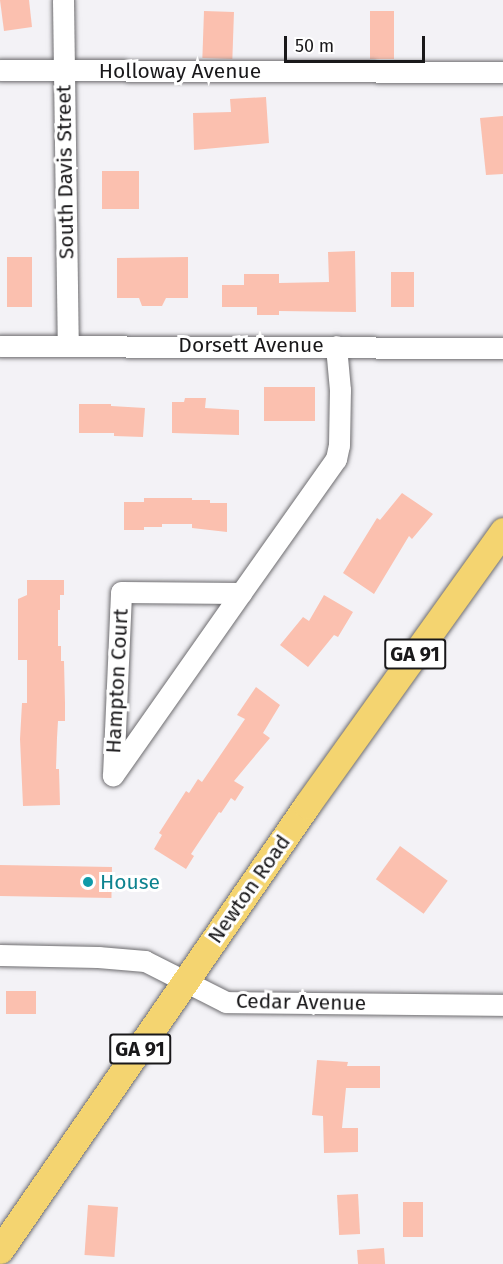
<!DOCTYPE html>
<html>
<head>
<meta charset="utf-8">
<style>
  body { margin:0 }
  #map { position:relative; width:503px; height:1264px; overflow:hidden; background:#f3f2f6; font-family:"Fira Sans",sans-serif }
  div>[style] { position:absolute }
  .building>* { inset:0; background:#fbc0af; transform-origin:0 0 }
  .roads { filter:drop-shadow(0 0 2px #6e6d70) drop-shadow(0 0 2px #6e6d70) }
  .minor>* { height:21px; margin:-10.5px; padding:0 10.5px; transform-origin:10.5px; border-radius:10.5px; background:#fff }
  .major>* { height:27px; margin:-13.5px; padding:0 13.5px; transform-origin:13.5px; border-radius:13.5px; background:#f4d470 }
  .dots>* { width:16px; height:16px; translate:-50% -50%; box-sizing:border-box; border:3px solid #fff; border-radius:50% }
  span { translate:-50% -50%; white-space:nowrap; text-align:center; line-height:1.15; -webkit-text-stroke:6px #fff; paint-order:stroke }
  .shield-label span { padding:2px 4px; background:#fff; border:2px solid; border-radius:4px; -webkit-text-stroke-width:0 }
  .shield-label { font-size:20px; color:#19181a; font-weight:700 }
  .street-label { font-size:21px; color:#19181a }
  .culture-label { font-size:21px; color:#0d838f }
  .left { translate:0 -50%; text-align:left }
  .scale { position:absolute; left:284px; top:36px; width:141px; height:27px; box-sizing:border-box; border:3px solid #19181a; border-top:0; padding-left:8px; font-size:18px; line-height:21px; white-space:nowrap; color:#19181a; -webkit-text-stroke:4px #fff; paint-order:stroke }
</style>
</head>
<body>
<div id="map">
  <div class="building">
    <i style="clip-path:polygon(0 0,29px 0,32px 27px,4px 31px)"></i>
    <i style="left:204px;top:11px;width:30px;height:47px;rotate:2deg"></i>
    <i style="left:370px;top:11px;width:24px;height:48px"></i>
    <i style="clip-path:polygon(266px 97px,269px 143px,194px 150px,193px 113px,231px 112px,230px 99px)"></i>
    <i style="clip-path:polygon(503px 116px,503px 174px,486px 175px,480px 118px)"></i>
    <i style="left:102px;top:171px;width:37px;height:38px"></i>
    <i style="clip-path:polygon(355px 251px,356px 312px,279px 311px,279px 315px,257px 315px,257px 307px,222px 307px,222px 285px,244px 285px,244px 274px,279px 274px,279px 283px,329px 282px,328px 252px)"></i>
    <i style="left:7px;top:257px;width:25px;height:50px"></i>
    <i style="clip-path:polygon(188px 257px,188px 298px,166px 298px,162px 306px,142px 306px,139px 298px,117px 298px,117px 258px)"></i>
    <i style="left:391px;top:272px;width:23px;height:35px"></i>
    <i style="left:264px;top:387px;width:51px;height:34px"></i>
    <i style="clip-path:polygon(185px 398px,206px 398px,205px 408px,239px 410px,239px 435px,172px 433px,172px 402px,184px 402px)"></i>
    <i style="clip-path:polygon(79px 404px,111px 404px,111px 406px,145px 408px,143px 437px,114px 436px,114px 433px,79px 433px)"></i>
    <i style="clip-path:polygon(402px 493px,433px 514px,412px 539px,409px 536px,374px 594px,343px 573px,377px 518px,380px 520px)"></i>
    <i style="clip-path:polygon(144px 498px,192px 498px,192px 500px,210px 500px,210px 503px,227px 503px,227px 532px,192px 528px,192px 524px,162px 524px,162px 527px,144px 527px,144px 530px,124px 530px,124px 502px,144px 502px)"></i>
    <i style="clip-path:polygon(27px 580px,64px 580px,64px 595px,60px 595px,60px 610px,58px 610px,58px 646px,61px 646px,61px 661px,64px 661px,65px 703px,65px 721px,58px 721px,57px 738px,56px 769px,59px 769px,60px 805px,23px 806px,20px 739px,22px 703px,27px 703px,27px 660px,18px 660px,18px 599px,27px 595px)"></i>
    <i style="clip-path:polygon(324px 595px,353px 612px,338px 637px,334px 635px,308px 667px,280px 645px,303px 617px,309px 621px)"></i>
    <i style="clip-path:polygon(256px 687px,280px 705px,263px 733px,270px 738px,234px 781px,244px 787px,235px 801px,231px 798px,221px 813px,219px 812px,191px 854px,194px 856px,186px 869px,154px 849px,162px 835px,159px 833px,186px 791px,189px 793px,198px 779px,202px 782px,245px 719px,237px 715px)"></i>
    <i style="left:400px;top:846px;width:59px;height:41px;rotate:36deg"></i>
    <i style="left:0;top:865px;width:112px;height:31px;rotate:1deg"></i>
    <i style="left:6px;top:991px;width:30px;height:23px"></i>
    <i style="clip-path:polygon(317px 1060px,348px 1062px,347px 1066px,380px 1066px,380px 1088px,346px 1088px,342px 1128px,358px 1128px,358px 1152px,324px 1153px,323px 1116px,312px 1115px)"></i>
    <i style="left:358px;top:1194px;width:40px;height:21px;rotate:87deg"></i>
    <i style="left:403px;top:1202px;width:20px;height:35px"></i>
    <i style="left:88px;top:1205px;width:30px;height:50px;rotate:4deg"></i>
    <i style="left:384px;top:1248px;width:16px;height:27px;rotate:86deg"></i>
  </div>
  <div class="roads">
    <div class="minor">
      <i style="left:63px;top:0;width:344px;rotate:89.2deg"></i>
      <i style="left:0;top:70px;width:503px;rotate:0.23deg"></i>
      <i style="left:0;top:346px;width:503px;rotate:0.23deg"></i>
      <i style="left:121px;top:592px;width:120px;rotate:0.5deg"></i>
      <i style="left:241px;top:593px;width:223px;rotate:125.1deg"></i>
      <i style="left:113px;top:775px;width:44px;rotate:-87.4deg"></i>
      <i style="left:115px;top:731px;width:139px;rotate:-87.5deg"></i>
      <i style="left:241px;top:593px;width:164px;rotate:-54.7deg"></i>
      <i style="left:336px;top:459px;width:14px;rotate:-78deg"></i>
      <i style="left:339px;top:445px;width:55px;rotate:-89deg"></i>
      <i style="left:340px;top:390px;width:44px;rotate:-95.2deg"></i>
      <i style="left:0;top:955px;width:98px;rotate:1.2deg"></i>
      <i style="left:98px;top:957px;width:47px;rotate:4.9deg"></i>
      <i style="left:145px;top:961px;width:91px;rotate:26.8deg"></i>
      <i style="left:226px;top:1002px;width:277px;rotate:0.6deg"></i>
    </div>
    <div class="major">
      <i style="left:0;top:1250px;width:541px;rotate:-55.4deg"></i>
      <i style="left:307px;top:805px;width:337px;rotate:-54.4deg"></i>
    </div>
  </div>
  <div class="dots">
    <i style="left:88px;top:882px;background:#0f9aa8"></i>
  </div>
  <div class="shield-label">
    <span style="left:415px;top:654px">GA 91</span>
    <span style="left:140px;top:1049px">GA 91</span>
  </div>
  <div class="street-label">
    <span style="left:180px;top:71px">Holloway Avenue</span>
    <span style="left:65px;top:172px;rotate:-91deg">South Davis Street</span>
    <span style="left:251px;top:345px">Dorsett Avenue</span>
    <span style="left:117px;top:681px;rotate:-87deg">Hampton Court</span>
    <span style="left:249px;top:889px;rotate:-55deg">Newton Road</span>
    <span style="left:301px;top:1002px;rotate:1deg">Cedar Avenue</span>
  </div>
  <div class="culture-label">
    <span class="left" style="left:100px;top:882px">House</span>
  </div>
  <div class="scale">50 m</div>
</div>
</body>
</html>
